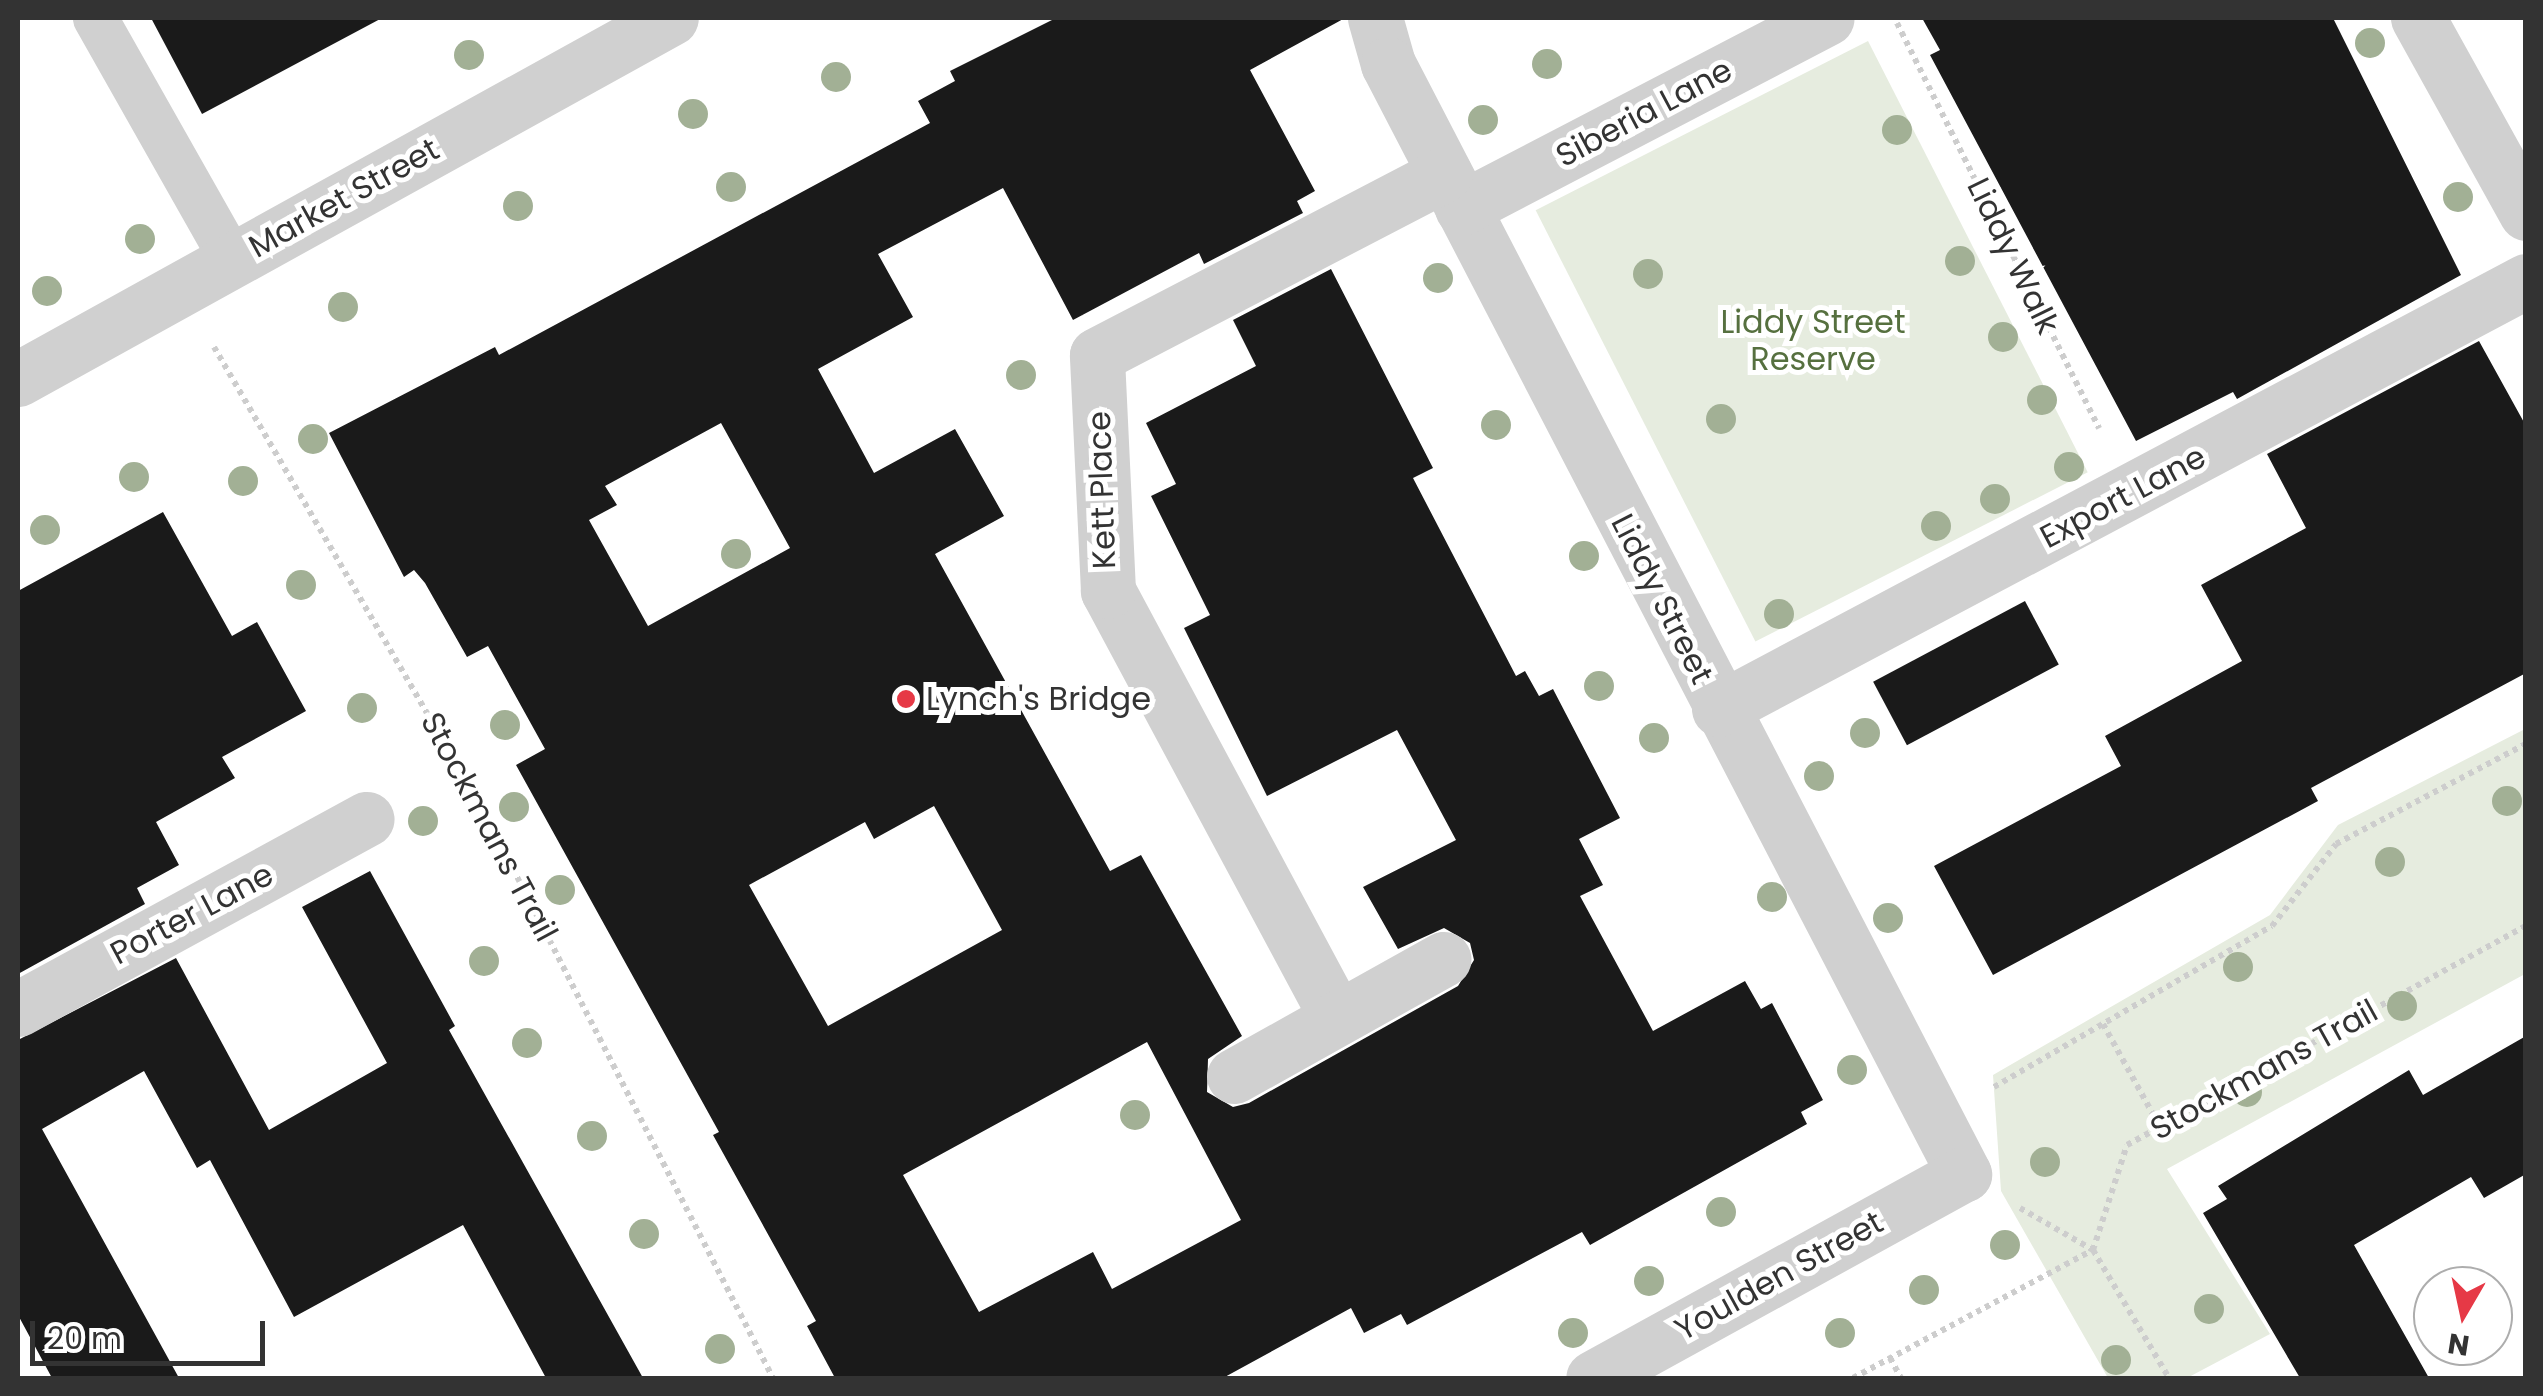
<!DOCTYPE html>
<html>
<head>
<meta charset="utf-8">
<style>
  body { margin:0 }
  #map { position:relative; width:2543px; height:1396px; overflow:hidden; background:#fff; font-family:Poppins,sans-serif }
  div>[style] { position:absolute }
  .green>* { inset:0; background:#e6ecdf; transform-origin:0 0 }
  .building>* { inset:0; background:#1a1a1a; transform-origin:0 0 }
  .path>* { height:6px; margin-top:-3px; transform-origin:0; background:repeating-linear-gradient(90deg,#cdcdcd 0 5px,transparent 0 10px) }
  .lane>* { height:45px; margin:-22.5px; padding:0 22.5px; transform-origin:22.5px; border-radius:22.5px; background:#d0d0d0 }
  .street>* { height:55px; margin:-27.5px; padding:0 27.5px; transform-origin:27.5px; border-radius:27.5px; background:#d0d0d0 }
  .trees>* { width:30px; height:30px; margin:-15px; border-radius:50%; background:#a2b095 }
  .dots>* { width:28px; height:28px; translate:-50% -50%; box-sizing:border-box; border:5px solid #fff; border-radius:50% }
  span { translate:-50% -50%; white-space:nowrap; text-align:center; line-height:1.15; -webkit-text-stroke:10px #fff; paint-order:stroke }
  .street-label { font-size:32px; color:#333 }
  .park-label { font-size:32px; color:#56703f }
  .poi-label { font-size:32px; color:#333 }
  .left { translate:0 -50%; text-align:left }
  .frame { position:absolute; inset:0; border:20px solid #333; pointer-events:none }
  .north { position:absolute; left:2413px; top:1266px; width:100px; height:100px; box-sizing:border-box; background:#fff; border:2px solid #adadad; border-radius:50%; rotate:189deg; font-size:28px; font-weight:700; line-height:40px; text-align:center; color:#333 }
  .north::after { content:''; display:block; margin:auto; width:35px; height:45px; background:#e63946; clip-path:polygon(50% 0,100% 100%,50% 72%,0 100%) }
  .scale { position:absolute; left:30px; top:1321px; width:235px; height:45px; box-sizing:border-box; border:5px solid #333; border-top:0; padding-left:12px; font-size:30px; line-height:35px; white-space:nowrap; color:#333; -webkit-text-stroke:8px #fff; paint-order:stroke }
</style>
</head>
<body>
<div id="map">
  <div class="green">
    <i style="left:1868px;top:41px;width:484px;height:373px;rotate:63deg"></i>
    <i style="clip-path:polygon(2525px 729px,2525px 974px,2167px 1169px,2270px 1334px,2187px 1378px,2108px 1378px,2001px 1191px,1993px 1075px,2270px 915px,2338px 825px)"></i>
  </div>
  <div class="building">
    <i style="clip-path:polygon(151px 18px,382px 18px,202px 114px)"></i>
    <i style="clip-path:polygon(evenodd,1056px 18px,1345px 18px,1250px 70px,1315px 191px,1297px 201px,1303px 213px,1204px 264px,1199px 253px,1073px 320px,1003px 188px,878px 254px,913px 317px,818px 369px,874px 473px,955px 429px,1004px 516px,935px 554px,1110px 871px,1141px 855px,1242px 1036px,1208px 1059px,1207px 1092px,1233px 1107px,1249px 1103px,1458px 986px,1474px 960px,1470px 943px,1444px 928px,1398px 949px,1363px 887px,1456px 840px,1397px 730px,1267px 796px,1184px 628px,1210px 615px,1151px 496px,1176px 484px,1146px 423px,1256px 366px,1233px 320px,1331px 269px,1433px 468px,1413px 478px,1516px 676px,1525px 671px,1539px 696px,1553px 689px,1620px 818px,1579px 839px,1603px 885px,1580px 896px,1653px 1031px,1745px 981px,1761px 1009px,1772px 1003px,1823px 1100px,1801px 1112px,1807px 1124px,1590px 1245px,1582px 1232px,1407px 1325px,1401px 1314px,1364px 1333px,1351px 1308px,1223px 1378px,835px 1378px,807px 1326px,816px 1321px,713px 1135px,719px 1132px,516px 765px,545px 749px,488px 646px,467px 657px,425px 583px,414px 570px,404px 577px,329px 433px,495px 347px,499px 355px,930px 123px,918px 101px,955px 81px,950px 71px,1056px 18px,721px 423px,790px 548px,648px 626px,589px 520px,617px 505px,605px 486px,721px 423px,1056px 18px,934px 806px,1002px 930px,828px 1026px,749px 885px,865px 822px,874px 839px,934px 806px,1056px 18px,1147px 1042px,1241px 1220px,1112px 1289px,1093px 1252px,979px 1312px,903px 1175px,1147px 1042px)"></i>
    <i style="clip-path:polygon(1922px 18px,2333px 18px,2461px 275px,2237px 399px,2233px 392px,2136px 441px,1930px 55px,1940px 50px)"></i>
    <i style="clip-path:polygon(2479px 341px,2526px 426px,2526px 673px,2311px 788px,2318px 801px,1993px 975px,1934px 866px,2121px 766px,2105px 736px,2242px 661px,2201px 585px,2306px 528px,2267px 454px)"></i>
    <i style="clip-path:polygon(163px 512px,232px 636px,257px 622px,306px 711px,222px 757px,235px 778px,156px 822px,179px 865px,137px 888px,145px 904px,18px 974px,18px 591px)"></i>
    <i style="left:2025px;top:601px;width:72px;height:172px;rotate:62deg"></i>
    <i style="clip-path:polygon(370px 871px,455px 1026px,449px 1030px,643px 1378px,546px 1378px,463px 1225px,294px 1317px,210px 1160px,197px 1168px,144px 1071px,42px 1129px,179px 1378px,52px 1378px,18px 1315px,18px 1040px,176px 958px,269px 1130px,387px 1063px,302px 907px)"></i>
    <i style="clip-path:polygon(2526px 1036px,2526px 1174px,2484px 1198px,2471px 1177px,2354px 1245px,2429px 1378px,2300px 1378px,2203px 1213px,2227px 1199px,2218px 1186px,2409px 1070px,2423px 1095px)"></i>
  </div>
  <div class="path">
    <i style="left:1897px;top:23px;width:453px;rotate:63.5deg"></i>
    <i style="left:214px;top:347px;width:531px;rotate:59.81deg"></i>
    <i style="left:481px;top:806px;width:642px;rotate:62.96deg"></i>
    <i style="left:2103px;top:1024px;width:118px;rotate:61deg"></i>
    <i style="left:1994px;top:1087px;width:321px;rotate:-30.1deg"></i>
    <i style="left:2272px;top:926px;width:104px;rotate:-52deg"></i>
    <i style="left:2336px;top:844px;width:215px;rotate:-27.8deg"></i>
    <i style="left:2020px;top:1208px;width:84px;rotate:29.9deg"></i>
    <i style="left:2093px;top:1250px;width:149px;rotate:59.3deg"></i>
    <i style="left:1890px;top:1358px;width:23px;rotate:61deg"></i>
    <i style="left:1853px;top:1378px;width:272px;rotate:-28.1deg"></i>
    <i style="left:2093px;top:1250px;width:110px;rotate:-72.1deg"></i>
    <i style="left:2127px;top:1145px;width:455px;rotate:-28.8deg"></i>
  </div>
  <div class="lane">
    <i style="left:95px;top:18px;width:278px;rotate:60.5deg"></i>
  </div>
  <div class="street">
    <i style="left:1375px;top:18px;width:48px;rotate:74.2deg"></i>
    <i style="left:1388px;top:64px;width:1251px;rotate:62.57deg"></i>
    <i style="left:1964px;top:1174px;width:423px;rotate:151.2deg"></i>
    <i style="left:2418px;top:18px;width:223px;rotate:61deg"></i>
    <i style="left:1462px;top:208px;width:411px;rotate:-27.5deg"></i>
    <i style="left:18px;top:379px;width:746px;rotate:-28.94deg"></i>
    <i style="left:1719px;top:709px;width:913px;rotate:-27.94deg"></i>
    <i style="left:18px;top:1009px;width:397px;rotate:-28.6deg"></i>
    <i style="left:1337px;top:1018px;width:485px;rotate:-118.2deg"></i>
    <i style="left:1108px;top:591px;width:236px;rotate:-92.7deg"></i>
    <i style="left:1097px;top:355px;width:392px;rotate:-27.5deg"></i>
    <i style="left:1234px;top:1076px;width:240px;rotate:-29.2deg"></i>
  </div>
  <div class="trees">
    <i style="left:2370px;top:43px"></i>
    <i style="left:469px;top:55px"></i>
    <i style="left:1547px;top:64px"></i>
    <i style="left:836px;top:77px"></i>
    <i style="left:693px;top:114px"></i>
    <i style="left:1483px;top:120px"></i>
    <i style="left:1897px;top:130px"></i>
    <i style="left:731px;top:187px"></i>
    <i style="left:2458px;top:197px"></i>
    <i style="left:518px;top:206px"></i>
    <i style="left:140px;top:239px"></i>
    <i style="left:1960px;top:261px"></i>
    <i style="left:1648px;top:274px"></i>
    <i style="left:1438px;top:278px"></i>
    <i style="left:47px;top:291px"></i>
    <i style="left:343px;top:307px"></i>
    <i style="left:2003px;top:337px"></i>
    <i style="left:1021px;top:375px"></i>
    <i style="left:2042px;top:400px"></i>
    <i style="left:1721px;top:419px"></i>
    <i style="left:1496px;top:425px"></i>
    <i style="left:313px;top:439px"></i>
    <i style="left:2069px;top:467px"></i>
    <i style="left:134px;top:477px"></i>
    <i style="left:243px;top:481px"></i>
    <i style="left:1995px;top:499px"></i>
    <i style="left:1936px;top:526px"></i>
    <i style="left:45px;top:530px"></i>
    <i style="left:736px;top:554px"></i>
    <i style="left:1584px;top:556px"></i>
    <i style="left:301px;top:585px"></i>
    <i style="left:1779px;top:614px"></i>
    <i style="left:1599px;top:686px"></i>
    <i style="left:362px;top:708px"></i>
    <i style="left:505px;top:725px"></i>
    <i style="left:1865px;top:733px"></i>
    <i style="left:1654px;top:738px"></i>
    <i style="left:1819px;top:776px"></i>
    <i style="left:2507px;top:801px"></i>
    <i style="left:514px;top:807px"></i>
    <i style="left:423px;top:821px"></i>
    <i style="left:2390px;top:862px"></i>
    <i style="left:560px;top:890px"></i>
    <i style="left:1772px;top:897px"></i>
    <i style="left:1888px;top:918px"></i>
    <i style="left:484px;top:961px"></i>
    <i style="left:2238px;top:967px"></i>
    <i style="left:2402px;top:1006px"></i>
    <i style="left:527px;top:1043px"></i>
    <i style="left:1852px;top:1070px"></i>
    <i style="left:2247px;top:1092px"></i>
    <i style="left:1135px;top:1115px"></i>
    <i style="left:592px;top:1136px"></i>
    <i style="left:2045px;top:1162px"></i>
    <i style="left:1721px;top:1212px"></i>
    <i style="left:644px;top:1234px"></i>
    <i style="left:2005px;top:1245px"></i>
    <i style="left:1649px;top:1281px"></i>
    <i style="left:1924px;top:1290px"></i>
    <i style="left:2209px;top:1309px"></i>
    <i style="left:1573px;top:1333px"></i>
    <i style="left:1840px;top:1333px"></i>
    <i style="left:720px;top:1349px"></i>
    <i style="left:2116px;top:1360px"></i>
  </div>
  <div class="dots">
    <i style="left:906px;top:699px;background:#e63946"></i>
  </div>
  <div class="street-label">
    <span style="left:1644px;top:113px;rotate:-28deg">Siberia Lane</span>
    <span style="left:344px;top:198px;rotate:-29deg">Market Street</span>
    <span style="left:2013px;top:256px;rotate:64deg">Liddy Walk</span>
    <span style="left:1102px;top:490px;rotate:-92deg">Kett Place</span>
    <span style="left:2123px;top:497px;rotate:-28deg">Export Lane</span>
    <span style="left:1662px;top:599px;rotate:63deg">Liddy Street</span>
    <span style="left:489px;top:827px;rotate:62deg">Stockmans Trail</span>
    <span style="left:192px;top:914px;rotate:-28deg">Porter Lane</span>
    <span style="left:2264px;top:1070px;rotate:-29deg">Stockmans Trail</span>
    <span style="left:1779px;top:1276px;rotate:-29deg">Youlden Street</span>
  </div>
  <div class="park-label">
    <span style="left:1813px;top:341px">Liddy Street<br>Reserve</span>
  </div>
  <div class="poi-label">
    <span class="left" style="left:926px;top:699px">Lynch's Bridge</span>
  </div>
  <div class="frame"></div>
  <div class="north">N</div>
  <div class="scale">20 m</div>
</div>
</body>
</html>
